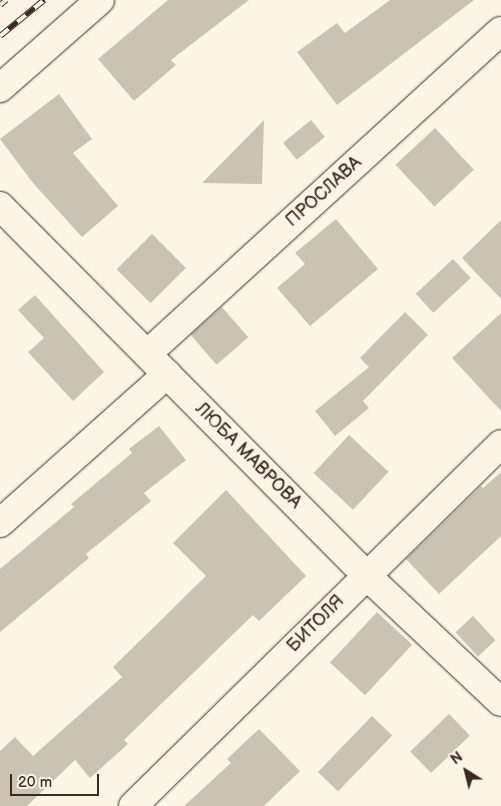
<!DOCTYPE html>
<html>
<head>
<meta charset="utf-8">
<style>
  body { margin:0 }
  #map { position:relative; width:501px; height:806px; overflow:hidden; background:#fcf5e5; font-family:"Balsamiq Sans",sans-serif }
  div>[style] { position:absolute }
  .building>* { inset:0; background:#ccc2b3; transform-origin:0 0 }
  .roads { filter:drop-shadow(0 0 1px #3b2a1e) drop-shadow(0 0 1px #3b2a1e) }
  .minor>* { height:28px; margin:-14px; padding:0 14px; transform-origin:14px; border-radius:14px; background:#fcf5e5 }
  .rail>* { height:5.5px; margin-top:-2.75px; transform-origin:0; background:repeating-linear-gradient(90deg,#fcf5e5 0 11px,#3b2a1e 0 22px); box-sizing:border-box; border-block:1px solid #3b2a1e }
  span { translate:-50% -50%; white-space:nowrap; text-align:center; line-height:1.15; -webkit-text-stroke:5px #fcf5e5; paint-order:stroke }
  .street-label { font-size:18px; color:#3b2a1e }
  .north { position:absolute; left:441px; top:746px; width:50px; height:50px; -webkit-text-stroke:4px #fcf5e5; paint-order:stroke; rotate:324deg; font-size:14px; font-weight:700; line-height:20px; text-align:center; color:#3b2a1e }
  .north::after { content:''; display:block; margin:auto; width:18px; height:22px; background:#3b2a1e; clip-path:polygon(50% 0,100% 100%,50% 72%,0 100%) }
  .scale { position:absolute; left:10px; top:774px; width:89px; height:22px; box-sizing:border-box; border:2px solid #3b2a1e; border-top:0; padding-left:6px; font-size:15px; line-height:18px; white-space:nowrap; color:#3b2a1e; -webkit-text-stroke:4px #fcf5e5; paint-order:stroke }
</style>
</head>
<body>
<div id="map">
  <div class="building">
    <i style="clip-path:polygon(168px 0,249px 0,171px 60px,176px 65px,134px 101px,98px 59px)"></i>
    <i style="clip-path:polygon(390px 0,474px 0,337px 105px,297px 52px,337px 23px,345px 33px)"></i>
    <i style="clip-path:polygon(59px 94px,92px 139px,73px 153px,118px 206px,82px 237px,33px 183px,0 139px)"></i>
    <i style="clip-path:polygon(264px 120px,262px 184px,202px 183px)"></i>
    <i style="left:311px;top:120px;width:22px;height:36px;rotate:51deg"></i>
    <i style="left:435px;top:128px;width:57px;height:54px;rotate:47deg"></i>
    <i style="clip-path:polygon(336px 219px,378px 269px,310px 326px,277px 288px,305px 264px,295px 253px)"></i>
    <i style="clip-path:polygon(501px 220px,501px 299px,462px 258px)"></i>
    <i style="left:152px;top:234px;width:48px;height:50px;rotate:45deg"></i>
    <i style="left:453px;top:259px;width:26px;height:51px;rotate:47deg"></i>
    <i style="clip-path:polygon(35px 295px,104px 372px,73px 401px,28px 352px,44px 338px,18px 310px)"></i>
    <i style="left:222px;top:307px;width:40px;height:42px;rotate:49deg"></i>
    <i style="clip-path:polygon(405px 312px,428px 335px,363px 401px,369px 408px,335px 436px,315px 411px,369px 367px,360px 358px)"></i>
    <i style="clip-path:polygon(501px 313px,501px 411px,452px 358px)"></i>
    <i style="clip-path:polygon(159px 426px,186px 460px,144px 493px,151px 501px,86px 554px,89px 558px,0 632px,0 569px,74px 507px,71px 504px,132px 453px,129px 449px)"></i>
    <i style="left:349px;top:435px;width:54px;height:52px;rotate:43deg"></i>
    <i style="clip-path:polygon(501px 472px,501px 536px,439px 594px,406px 559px,481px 486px,483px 488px)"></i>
    <i style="clip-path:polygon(226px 490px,306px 576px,259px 621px,253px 615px,124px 740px,128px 744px,90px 778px,75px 760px,27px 806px,0 806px,0 751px,15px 737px,33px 756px,122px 677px,113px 667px,206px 576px,173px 543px)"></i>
    <i style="left:377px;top:612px;width:48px;height:69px;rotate:43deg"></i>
    <i style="left:473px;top:616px;width:33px;height:24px;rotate:47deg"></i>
    <i style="left:449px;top:714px;width:30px;height:54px;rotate:46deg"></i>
    <i style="left:372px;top:716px;width:28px;height:78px;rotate:44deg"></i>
    <i style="clip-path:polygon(259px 729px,300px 771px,264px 806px,184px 806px,231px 763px,227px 759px)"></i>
  </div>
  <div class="roads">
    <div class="minor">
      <i style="left:0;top:88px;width:133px;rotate:-41.3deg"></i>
      <i style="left:0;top:206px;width:520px;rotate:45.23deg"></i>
      <i style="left:366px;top:575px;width:185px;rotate:43.3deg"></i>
      <i style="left:147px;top:354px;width:479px;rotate:-42.4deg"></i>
      <i style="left:0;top:523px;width:224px;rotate:-41.7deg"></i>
      <i style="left:133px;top:806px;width:516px;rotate:-44.53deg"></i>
    </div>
  </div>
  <div class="rail">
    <i style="left:0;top:5px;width:8px;rotate:-40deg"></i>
    <i style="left:0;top:36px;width:57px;rotate:-39.3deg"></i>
  </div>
  <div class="street-label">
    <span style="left:324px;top:192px;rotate:-42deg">ПРОСЛАВА</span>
    <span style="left:248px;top:456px;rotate:45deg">ЛЮБА МАВРОВА</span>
    <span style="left:316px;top:624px;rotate:-45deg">БИТОЛЯ</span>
  </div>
  <div class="north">N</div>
  <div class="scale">20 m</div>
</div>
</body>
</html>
